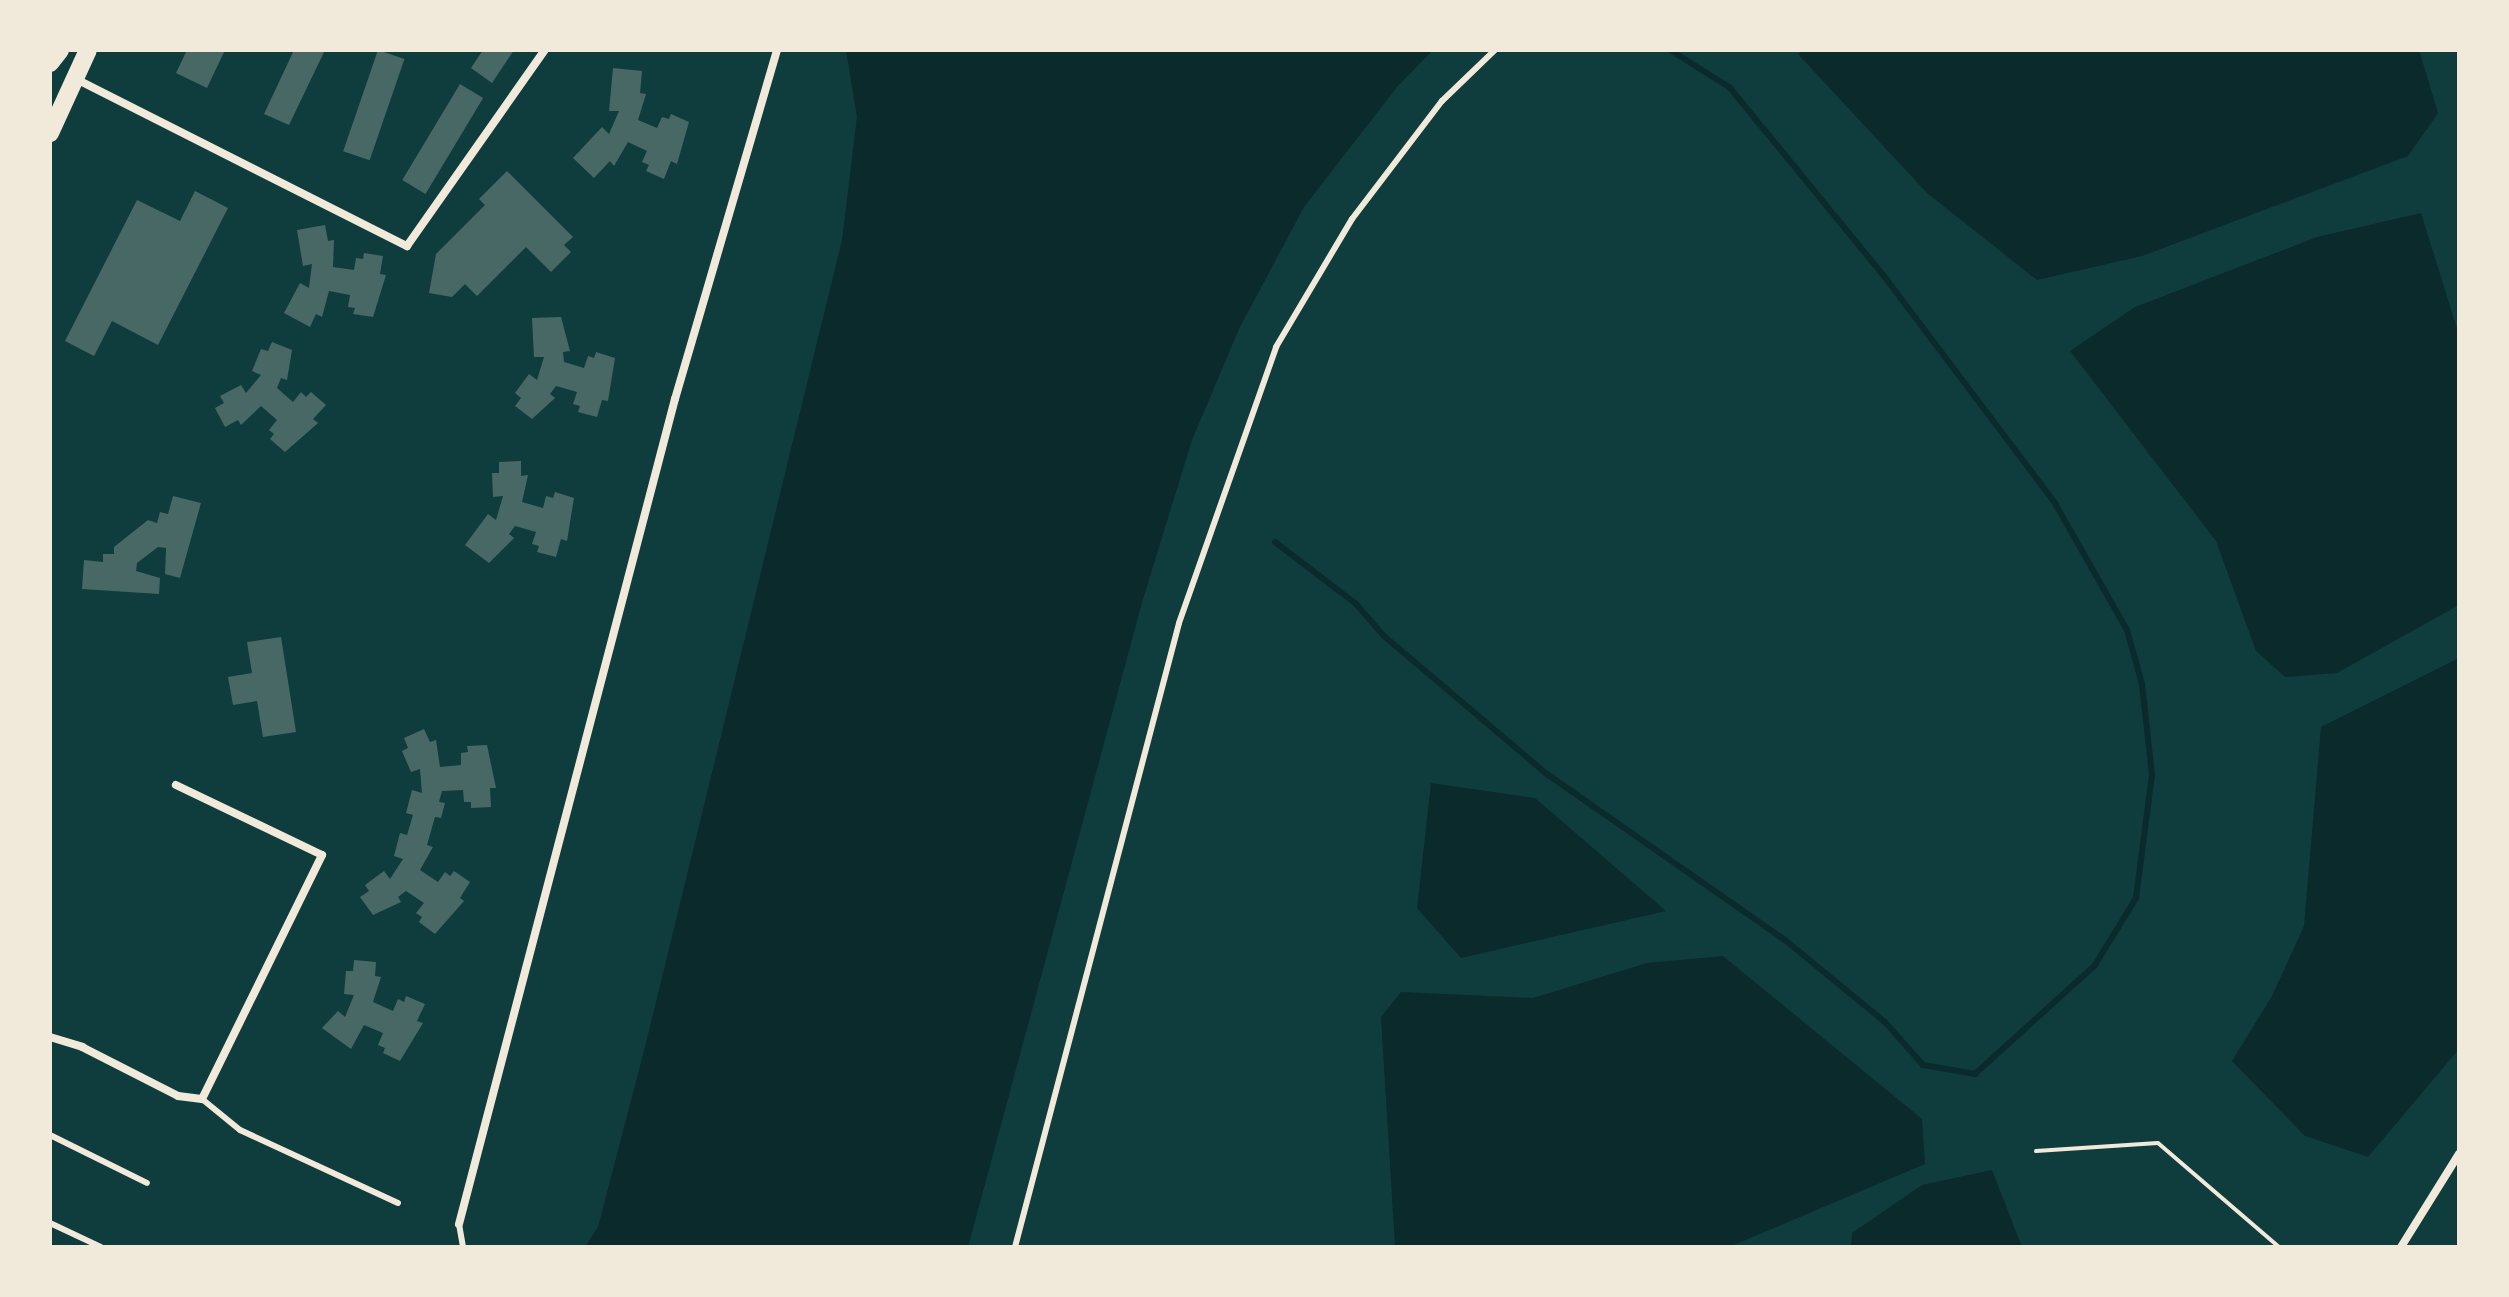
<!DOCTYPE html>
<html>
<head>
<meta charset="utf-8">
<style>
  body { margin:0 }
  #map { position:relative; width:2509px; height:1297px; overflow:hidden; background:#0f3d3e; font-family:Cabin,sans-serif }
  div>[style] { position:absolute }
  .water>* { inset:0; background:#0a2a2b }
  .stream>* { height:6px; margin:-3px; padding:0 3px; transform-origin:3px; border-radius:3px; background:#0a2a2b }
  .building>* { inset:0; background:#486865; transform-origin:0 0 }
  .path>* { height:4px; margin:-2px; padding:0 2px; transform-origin:2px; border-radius:2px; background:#f1e9da }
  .service>* { height:6px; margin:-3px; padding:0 3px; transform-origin:3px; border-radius:3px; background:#f1e9da }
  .minor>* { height:8px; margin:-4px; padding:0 4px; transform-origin:4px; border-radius:4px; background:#f1e9da }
  .primary>* { height:18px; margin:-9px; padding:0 9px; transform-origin:9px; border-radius:9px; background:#f1e9da }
  .trunk>* { height:18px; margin:-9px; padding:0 9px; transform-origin:9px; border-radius:9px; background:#f1e9da }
  span { translate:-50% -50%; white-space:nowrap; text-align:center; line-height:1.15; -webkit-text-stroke:6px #f1e9da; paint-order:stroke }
  .frame { position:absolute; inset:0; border:52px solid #f1e9da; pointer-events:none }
</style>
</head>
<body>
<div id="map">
  <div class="water">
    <i style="clip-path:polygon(846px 50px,1433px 50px,1397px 87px,1304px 207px,1239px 329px,1192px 440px,1143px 599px,968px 1247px,585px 1247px,598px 1227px,646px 1043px,842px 240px,857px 117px)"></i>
    <i style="clip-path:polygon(1804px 50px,2419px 50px,2438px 113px,2408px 156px,2142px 256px,2037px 280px,1927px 193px,1798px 54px)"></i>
    <i style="clip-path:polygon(2421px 213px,2459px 335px,2459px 605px,2337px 673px,2285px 677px,2256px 651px,2216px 541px,2070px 351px,2135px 307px,2317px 237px)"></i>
    <i style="clip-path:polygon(2459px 658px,2459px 1049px,2368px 1157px,2305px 1136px,2232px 1061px,2272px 996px,2304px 926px,2321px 727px)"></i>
    <i style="clip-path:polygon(1431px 783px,1535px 798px,1666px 911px,1461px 958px,1417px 908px)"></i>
    <i style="clip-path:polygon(1723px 956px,1922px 1119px,1925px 1164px,1729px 1247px,1395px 1247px,1381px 1017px,1401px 992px,1533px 998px,1647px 963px)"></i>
    <i style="clip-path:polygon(1992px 1170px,2022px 1247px,1851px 1247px,1852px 1233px,1922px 1185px)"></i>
  </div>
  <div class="stream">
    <i style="left:1275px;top:542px;width:102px;rotate:37.4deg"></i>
    <i style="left:1356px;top:604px;width:43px;rotate:48.8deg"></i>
    <i style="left:1384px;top:636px;width:214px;rotate:40.3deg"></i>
    <i style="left:1547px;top:774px;width:290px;rotate:34.9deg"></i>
    <i style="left:1785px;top:940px;width:129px;rotate:39.4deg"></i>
    <i style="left:1885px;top:1022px;width:57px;rotate:48.5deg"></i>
    <i style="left:1923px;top:1065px;width:53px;rotate:9.8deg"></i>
    <i style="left:1975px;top:1074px;width:162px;rotate:-42.2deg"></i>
    <i style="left:2095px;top:965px;width:79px;rotate:-58.5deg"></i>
    <i style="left:2136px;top:898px;width:124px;rotate:-82.6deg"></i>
    <i style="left:2152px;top:775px;width:92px;rotate:-96.3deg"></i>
    <i style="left:2142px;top:684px;width:56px;rotate:-105.5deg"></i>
    <i style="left:2127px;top:630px;width:146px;rotate:-119.6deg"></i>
    <i style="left:2055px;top:503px;width:278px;rotate:-127deg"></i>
    <i style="left:1888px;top:281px;width:251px;rotate:-129.3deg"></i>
    <i style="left:1729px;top:87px;width:70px;rotate:-147.9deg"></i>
  </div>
  <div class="building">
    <i style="clip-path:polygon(187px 50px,225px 50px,207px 88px,176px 73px)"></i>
    <i style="clip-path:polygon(294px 50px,325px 50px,289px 125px,264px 114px)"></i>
    <i style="left:378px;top:50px;width:28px;height:107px;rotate:19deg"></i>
    <i style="clip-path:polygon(483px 50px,514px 50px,492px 83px,471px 68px)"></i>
    <i style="clip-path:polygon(613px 68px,642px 71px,640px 93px,646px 94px,638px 120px,657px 128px,662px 117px,669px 119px,671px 114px,689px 122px,677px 164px,671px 161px,664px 179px,646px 171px,649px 165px,642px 162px,647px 151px,628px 142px,614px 166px,610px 161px,594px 178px,573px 158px,602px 127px,609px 134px,619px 111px,609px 111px)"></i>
    <i style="left:460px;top:84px;width:27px;height:112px;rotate:31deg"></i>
    <i style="clip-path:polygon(507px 171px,573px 237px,564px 245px,571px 252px,551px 272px,526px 247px,477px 296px,465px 284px,452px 297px,429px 293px,436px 254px,485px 205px,479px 199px)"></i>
    <i style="clip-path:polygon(195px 191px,228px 208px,158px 345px,112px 321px,94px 356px,65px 341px,137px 200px,180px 221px)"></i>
    <i style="clip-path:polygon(325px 225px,328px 241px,334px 240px,333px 267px,354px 270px,356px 258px,363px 259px,364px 253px,383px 256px,380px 274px,386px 275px,373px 317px,353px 314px,355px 308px,348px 307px,350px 295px,329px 291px,322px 317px,316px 314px,310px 327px,284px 313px,300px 283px,309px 288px,312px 264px,303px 266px,297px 230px)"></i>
    <i style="clip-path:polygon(561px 317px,570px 351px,563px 352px,564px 362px,584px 368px,588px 356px,594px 358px,596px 352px,615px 358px,608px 401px,602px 400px,597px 417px,578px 412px,580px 406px,573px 404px,577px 392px,556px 386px,550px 394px,555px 398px,532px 419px,515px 406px,521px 398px,515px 393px,529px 374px,537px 380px,544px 357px,534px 357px,532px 318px)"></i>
    <i style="clip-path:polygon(272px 342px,292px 350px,287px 380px,281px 378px,277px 388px,293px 402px,301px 392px,306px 397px,311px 392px,326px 405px,313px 419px,318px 423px,285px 452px,270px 439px,274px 434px,269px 430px,277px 420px,261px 406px,241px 425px,238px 420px,225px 427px,215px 408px,224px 403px,220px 396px,241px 385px,246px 393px,261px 375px,252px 371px,261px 349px,268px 351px)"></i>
    <i style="clip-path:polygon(521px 461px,521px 476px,528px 475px,522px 502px,543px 508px,546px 496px,553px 498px,555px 492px,574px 498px,567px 541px,561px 539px,556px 557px,537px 552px,539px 546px,532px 544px,536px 532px,515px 526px,509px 534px,514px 538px,489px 563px,465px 545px,488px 514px,496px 520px,503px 496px,493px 497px,492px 473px,499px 473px,499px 462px)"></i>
    <i style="clip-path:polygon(173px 496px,201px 503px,180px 578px,165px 574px,166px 548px,158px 547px,137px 563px,136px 571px,160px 578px,159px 594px,82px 589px,84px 560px,103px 562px,103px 554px,114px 554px,114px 547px,148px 520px,157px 523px,160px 512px,168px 514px)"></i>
    <i style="clip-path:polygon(281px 637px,296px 732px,263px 737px,257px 701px,233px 705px,228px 677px,252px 673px,247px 642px)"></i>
    <i style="clip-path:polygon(424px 729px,430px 742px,436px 740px,440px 767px,461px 765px,461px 753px,468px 752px,467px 746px,487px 745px,496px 788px,490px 788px,491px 807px,471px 808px,471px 802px,464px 802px,463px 790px,442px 791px,439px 802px,445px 803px,441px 818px,435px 817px,427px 845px,433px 847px,420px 870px,438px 882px,445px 872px,450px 876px,454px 871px,470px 882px,460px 898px,464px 901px,435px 934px,419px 922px,422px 917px,416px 913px,424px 903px,406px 891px,398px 897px,401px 902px,373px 915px,360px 897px,369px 891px,365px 885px,384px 871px,390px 879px,403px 859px,394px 856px,400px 833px,407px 835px,413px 815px,406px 813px,412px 790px,422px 793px,420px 769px,411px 772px,402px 751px,408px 748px,404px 738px)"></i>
    <i style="clip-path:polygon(354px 960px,376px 962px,375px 976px,381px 977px,373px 1002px,393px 1011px,398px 999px,404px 1002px,406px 996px,425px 1004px,417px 1021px,423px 1023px,400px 1061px,383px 1053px,385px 1048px,378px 1045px,383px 1033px,364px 1025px,351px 1049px,322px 1028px,338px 1011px,345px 1017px,354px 995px,344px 994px,346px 971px,353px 971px)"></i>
  </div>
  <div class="path">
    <i style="left:2036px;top:1151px;width:122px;rotate:-3.8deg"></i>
    <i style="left:2158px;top:1143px;width:160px;rotate:40.7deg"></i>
  </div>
  <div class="service">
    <i style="left:202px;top:1099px;width:49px;rotate:39.2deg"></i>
    <i style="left:240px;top:1130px;width:174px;rotate:24.8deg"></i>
    <i style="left:50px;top:1135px;width:108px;rotate:26.3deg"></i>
    <i style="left:50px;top:1223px;width:56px;rotate:25.2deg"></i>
    <i style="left:459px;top:1224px;width:23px;rotate:80deg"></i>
    <i style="left:1015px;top:1247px;width:645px;rotate:-75.27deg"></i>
    <i style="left:1179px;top:623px;width:293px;rotate:-70.6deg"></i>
    <i style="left:1276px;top:347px;width:149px;rotate:-59.3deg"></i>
    <i style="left:1352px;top:219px;width:148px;rotate:-52.7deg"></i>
    <i style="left:1442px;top:101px;width:74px;rotate:-43.9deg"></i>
  </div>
  <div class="minor">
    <i style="left:76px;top:79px;width:371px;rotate:26.8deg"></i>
    <i style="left:407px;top:246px;width:240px;rotate:-54.9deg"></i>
    <i style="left:50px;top:1037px;width:34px;rotate:17deg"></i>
    <i style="left:82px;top:1047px;width:108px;rotate:27deg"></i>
    <i style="left:178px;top:1096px;width:24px;rotate:7deg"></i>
    <i style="left:202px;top:1099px;width:272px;rotate:-63.8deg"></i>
    <i style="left:322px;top:855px;width:162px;rotate:-154.4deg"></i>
    <i style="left:459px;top:1224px;width:853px;rotate:-75.33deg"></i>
    <i style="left:675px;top:399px;width:364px;rotate:-73.7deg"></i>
    <i style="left:2401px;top:1247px;width:110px;rotate:-58.1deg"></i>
  </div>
  <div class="primary">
    <i style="left:50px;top:133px;width:91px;rotate:-65.4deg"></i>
  </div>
  <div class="trunk">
    <i style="left:50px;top:63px;width:16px;rotate:-52deg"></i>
  </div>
  <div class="frame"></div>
</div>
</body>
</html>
